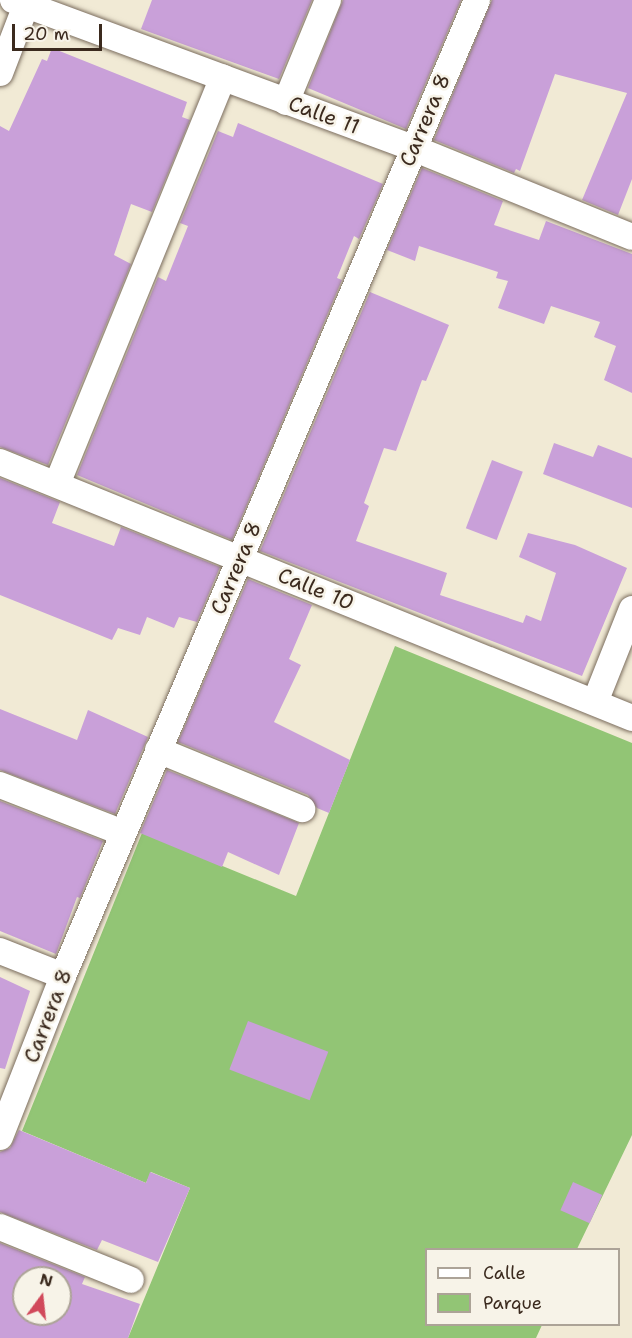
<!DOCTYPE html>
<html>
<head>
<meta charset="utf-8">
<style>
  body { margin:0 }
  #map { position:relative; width:632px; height:1338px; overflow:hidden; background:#f1ead5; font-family:"Shantell Sans",sans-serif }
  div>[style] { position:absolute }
  .green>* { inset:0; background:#92c575 }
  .building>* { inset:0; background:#c9a0d9; transform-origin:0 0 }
  .roads { filter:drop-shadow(0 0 2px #7b6d5e) drop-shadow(0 0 2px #7b6d5e) }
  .street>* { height:26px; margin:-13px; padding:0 13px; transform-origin:13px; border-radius:13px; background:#fff }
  span { translate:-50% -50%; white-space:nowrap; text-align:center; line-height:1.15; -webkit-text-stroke:5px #f7f3e8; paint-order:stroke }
  .street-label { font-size:21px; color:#3b2a1e }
  .legend { position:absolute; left:425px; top:1248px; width:195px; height:78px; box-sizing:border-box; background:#f7f3e8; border:2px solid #aca397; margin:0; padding:8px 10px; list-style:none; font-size:18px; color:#3b2a1e }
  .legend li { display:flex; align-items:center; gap:12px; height:30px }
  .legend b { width:30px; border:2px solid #aca397 }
  .north { position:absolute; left:12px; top:1266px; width:60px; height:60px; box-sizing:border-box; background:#f7f3e8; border:2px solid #aca397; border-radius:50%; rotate:15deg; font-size:16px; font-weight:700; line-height:24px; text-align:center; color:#3b2a1e }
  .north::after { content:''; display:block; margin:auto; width:21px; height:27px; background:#d1495b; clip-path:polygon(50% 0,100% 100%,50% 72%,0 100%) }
  .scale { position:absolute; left:12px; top:24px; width:90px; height:27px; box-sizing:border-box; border:3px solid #3b2a1e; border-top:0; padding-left:8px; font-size:18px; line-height:21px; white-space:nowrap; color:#3b2a1e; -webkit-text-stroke:4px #f7f3e8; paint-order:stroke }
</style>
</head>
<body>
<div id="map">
  <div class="green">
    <i style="clip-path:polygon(395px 646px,632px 743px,632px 1135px,577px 1249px,426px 1250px,426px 1324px,542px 1325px,536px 1338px,128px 1338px,190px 1188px,151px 1172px,146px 1183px,22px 1131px,142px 833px,296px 896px)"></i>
  </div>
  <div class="building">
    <i style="clip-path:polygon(152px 0,312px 0,279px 79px,141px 29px)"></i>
    <i style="clip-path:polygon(343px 0,461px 0,406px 129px,308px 88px)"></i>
    <i style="clip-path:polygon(492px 0,632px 0,632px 179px,618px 215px,582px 200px,627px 93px,555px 74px,520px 171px,516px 169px,514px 173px,434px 140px)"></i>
    <i style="clip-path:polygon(52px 48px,187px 102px,182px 117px,190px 120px,152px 212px,131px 204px,114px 255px,131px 264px,48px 465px,0 447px,0 126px,9px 131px,42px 59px,47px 61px)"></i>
    <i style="clip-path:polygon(238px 123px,383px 184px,359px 239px,354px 236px,337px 278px,342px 280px,232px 540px,77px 475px,158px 277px,166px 281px,188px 226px,180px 223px,218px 131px,233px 137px)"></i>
    <i style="clip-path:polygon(422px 168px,503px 201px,494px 225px,539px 240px,546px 221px,632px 254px,632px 393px,604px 380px,616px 346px,594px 337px,600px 322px,551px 306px,544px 324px,498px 308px,508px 281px,496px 278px,498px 272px,419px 246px,415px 261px,387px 250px)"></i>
    <i style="clip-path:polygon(370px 292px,449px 325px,426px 381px,422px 380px,396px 451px,384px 448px,364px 503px,369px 506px,356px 541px,447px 573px,440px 595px,523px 623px,526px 615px,541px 621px,556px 573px,519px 557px,528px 533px,575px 545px,627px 568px,582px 676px,260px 551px)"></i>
    <i style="clip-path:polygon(554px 443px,593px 457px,598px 445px,632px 458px,632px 508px,543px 474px)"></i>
    <i style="left:492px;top:460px;width:33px;height:73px;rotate:21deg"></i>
    <i style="clip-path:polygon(0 478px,60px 502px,52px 523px,114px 546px,121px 527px,220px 567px,197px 622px,179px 617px,174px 628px,147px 617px,140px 635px,118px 628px,112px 640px,0 595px)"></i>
    <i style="clip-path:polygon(248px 579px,312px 605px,289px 659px,301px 665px,274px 722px,350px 760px,329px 813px,317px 808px,308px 795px,178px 742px)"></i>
    <i style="clip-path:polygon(0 709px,77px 740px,88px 710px,148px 737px,115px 814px,0 770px)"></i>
    <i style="clip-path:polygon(167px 770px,299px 823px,279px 875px,228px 852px,222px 867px,140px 833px)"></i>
    <i style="clip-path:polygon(0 801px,103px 841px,80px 898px,77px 897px,56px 954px,0 931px)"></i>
    <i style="clip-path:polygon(0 977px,30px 991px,5px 1069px,0 1068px)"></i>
    <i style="left:248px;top:1021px;width:86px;height:52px;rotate:21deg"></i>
    <i style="clip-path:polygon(19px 1130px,146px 1183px,150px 1172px,190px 1188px,158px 1262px,102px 1240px,97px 1250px,0 1212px,0 1152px,10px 1148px)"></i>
    <i style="left:573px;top:1182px;width:32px;height:31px;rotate:24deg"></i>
    <i style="clip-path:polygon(evenodd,0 1243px,85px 1277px,82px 1284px,140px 1304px,128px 1338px,0 1338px,0 1243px,24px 1278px,60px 1278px,60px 1314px,24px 1314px,24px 1278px)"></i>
  </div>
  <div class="roads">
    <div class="street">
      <i style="left:13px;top:0;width:427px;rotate:20.3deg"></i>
      <i style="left:413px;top:148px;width:236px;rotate:22.1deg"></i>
      <i style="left:0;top:73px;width:78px;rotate:-69deg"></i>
      <i style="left:286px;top:102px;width:110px;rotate:-67.6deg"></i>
      <i style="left:0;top:462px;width:682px;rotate:22.05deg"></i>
      <i style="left:57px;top:484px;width:439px;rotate:-67.8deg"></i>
      <i style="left:595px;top:702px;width:100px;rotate:-68.3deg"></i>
      <i style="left:158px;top:750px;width:156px;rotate:22.3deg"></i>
      <i style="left:0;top:785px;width:132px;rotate:21.3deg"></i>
      <i style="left:0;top:951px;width:68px;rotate:21.6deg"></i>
      <i style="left:0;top:1137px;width:173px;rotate:-68.6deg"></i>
      <i style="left:63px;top:976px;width:1060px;rotate:-67.01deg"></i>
      <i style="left:0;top:1227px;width:141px;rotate:22deg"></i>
    </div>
  </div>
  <div class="street-label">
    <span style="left:324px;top:115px;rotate:20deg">Calle 11</span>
    <span style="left:425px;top:120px;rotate:-67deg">Carrera 8</span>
    <span style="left:236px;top:568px;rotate:-67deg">Carrera 8</span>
    <span style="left:316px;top:589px;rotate:22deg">Calle 10</span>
    <span style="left:48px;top:1016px;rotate:-69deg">Carrera 8</span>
  </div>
  <ul class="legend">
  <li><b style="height:8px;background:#fff"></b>Calle</li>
  <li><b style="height:16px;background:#92c575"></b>Parque</li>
  </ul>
  <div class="north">N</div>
  <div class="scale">20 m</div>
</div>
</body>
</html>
